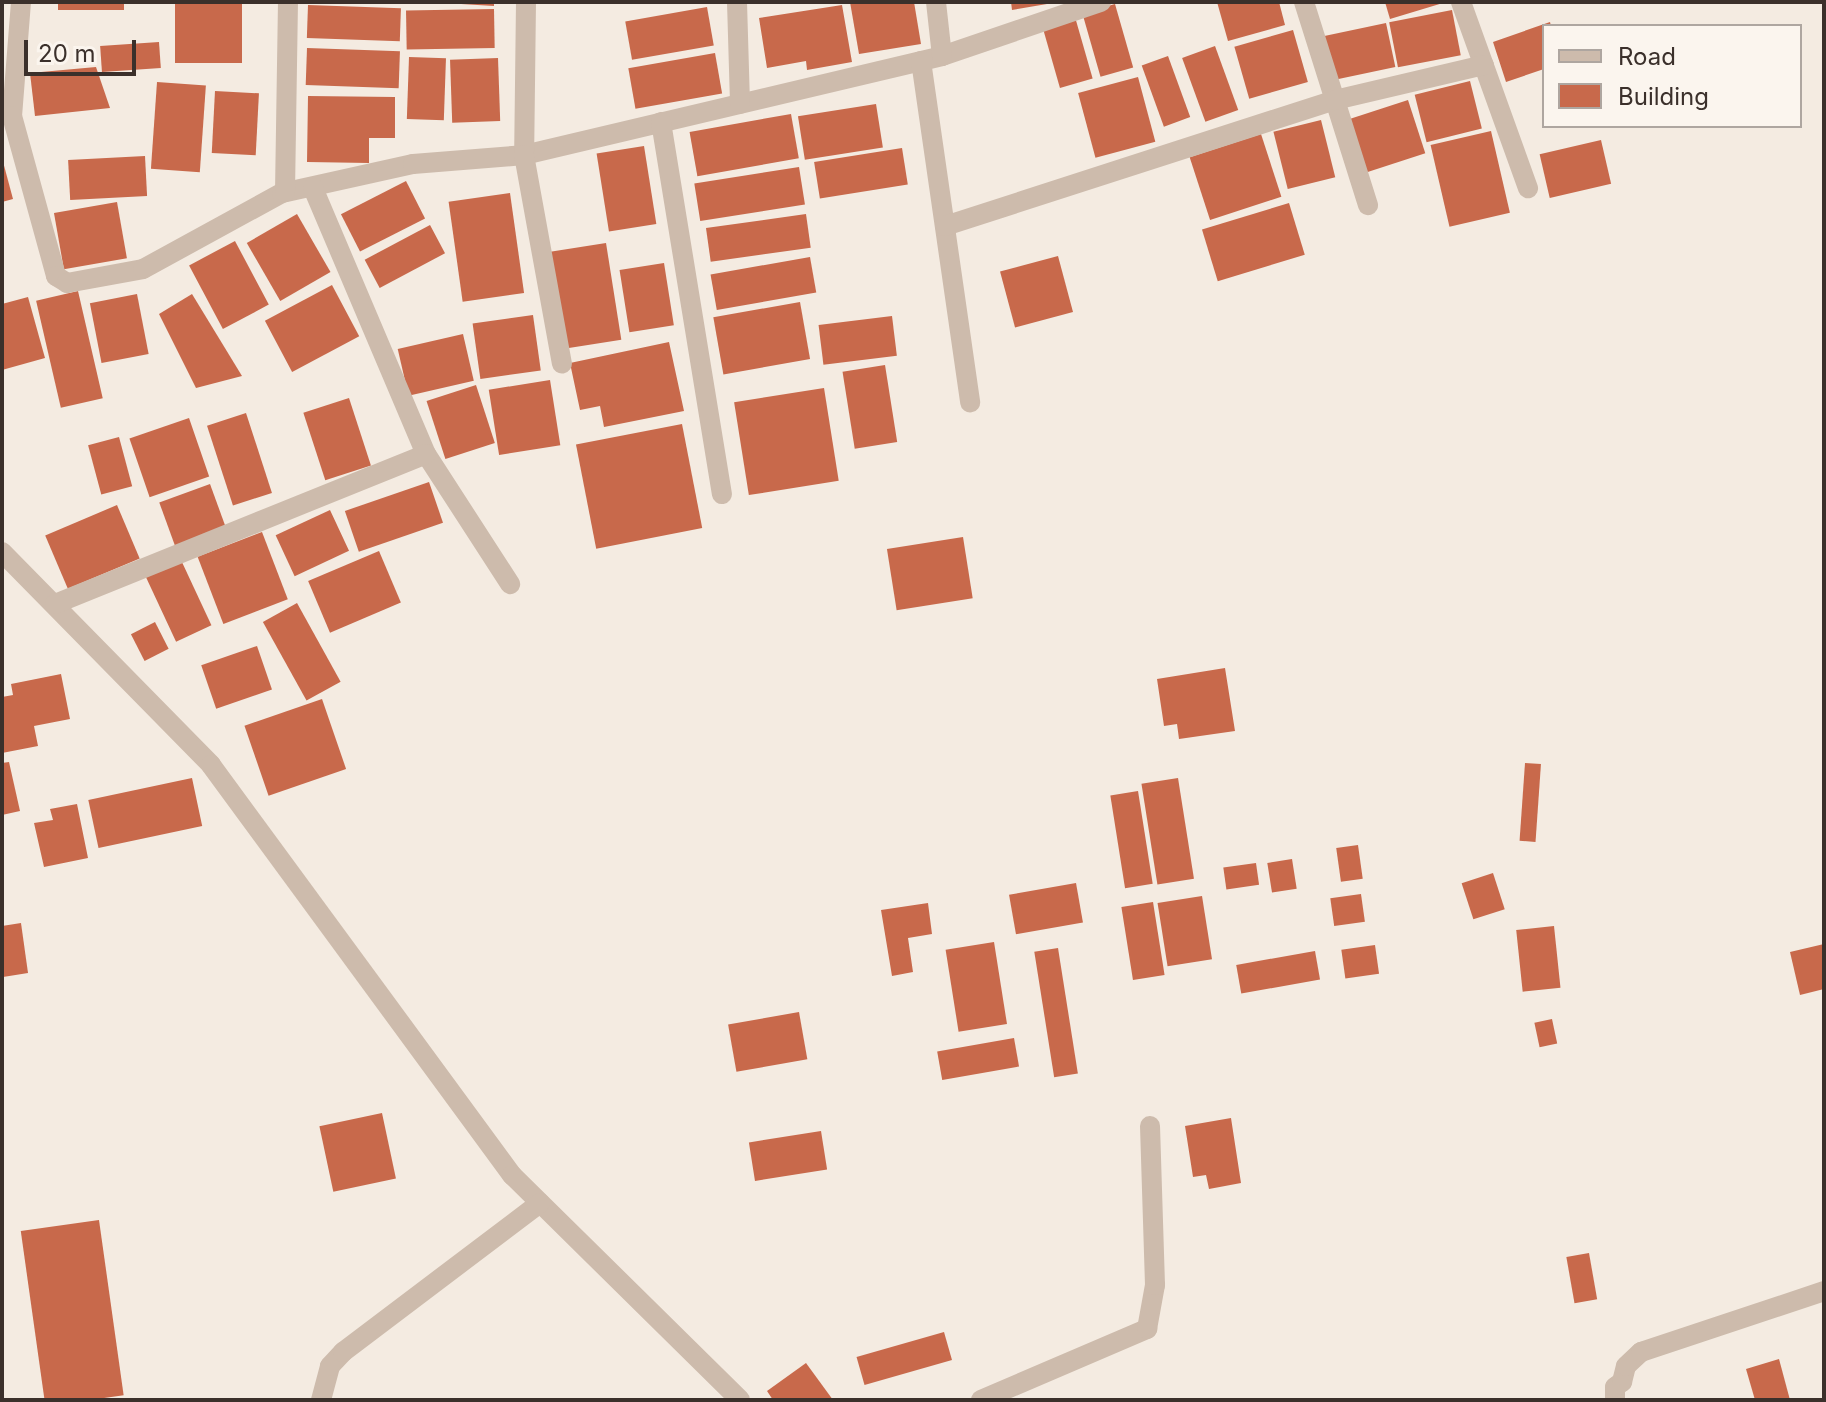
<!DOCTYPE html>
<html>
<head>
<meta charset="utf-8">
<style>
  body { margin:0 }
  #map { position:relative; width:1826px; height:1402px; overflow:hidden; background:#f4ebe1; font-family:Inter,sans-serif }
  div>[style] { position:absolute }
  .building>* { inset:0; background:#c8694b; transform-origin:0 0 }
  .minor>* { height:20px; margin:-10px; padding:0 10px; transform-origin:10px; border-radius:10px; background:#cdbbac }
  span { translate:-50% -50%; white-space:nowrap; text-align:center; line-height:1.15; -webkit-text-stroke:7px #fbf5ee; paint-order:stroke }
  .frame { position:absolute; inset:0; border:4px solid #3b302b; pointer-events:none }
  .legend { position:absolute; left:1542px; top:24px; width:260px; height:104px; box-sizing:border-box; background:#fbf5ee; border:2px solid #aea6a0; margin:0; padding:10px 14px; list-style:none; font-size:24px; color:#3b302b }
  .legend li { display:flex; align-items:center; gap:16px; height:40px }
  .legend b { width:40px; border:2px solid #aea6a0 }
  .scale { position:absolute; left:24px; top:40px; width:112px; height:36px; box-sizing:border-box; border:4px solid #3b302b; border-top:0; padding-left:10px; font-size:24px; line-height:28px; white-space:nowrap; color:#3b302b; -webkit-text-stroke:6px #fbf5ee; paint-order:stroke }
</style>
</head>
<body>
<div id="map">
  <div class="building">
    <i style="left:58px;top:2px;width:66px;height:8px"></i>
    <i style="left:175px;top:2px;width:67px;height:61px"></i>
    <i style="clip-path:polygon(428px 2px,494px 2px,494px 6px)"></i>
    <i style="clip-path:polygon(850px 2px,914px 2px,921px 44px,859px 54px)"></i>
    <i style="clip-path:polygon(1011px 2px,1047px 2px,1047px 4px,1012px 10px)"></i>
    <i style="clip-path:polygon(1217px 2px,1279px 2px,1285px 25px,1228px 41px)"></i>
    <i style="clip-path:polygon(1385px 2px,1443px 2px,1443px 3px,1390px 19px)"></i>
    <i style="left:1115px;top:4px;width:66px;height:34px;rotate:74deg"></i>
    <i style="left:308px;top:5px;width:93px;height:33px;rotate:2deg"></i>
    <i style="clip-path:polygon(842px 5px,852px 62px,807px 70px,806px 61px,767px 68px,759px 18px)"></i>
    <i style="left:707px;top:7px;width:39px;height:83px;rotate:80deg"></i>
    <i style="left:494px;top:9px;width:39px;height:88px;rotate:89deg"></i>
    <i style="left:1452px;top:10px;width:46px;height:64px;rotate:79deg"></i>
    <i style="left:1075px;top:17px;width:64px;height:34px;rotate:74deg"></i>
    <i style="clip-path:polygon(1550px 22px,1551px 26px,1544px 26px,1544px 69px,1506px 82px,1493px 42px)"></i>
    <i style="left:1386px;top:23px;width:45px;height:63px;rotate:78deg"></i>
    <i style="left:1293px;top:30px;width:54px;height:61px;rotate:74deg"></i>
    <i style="left:159px;top:42px;width:26px;height:59px;rotate:86deg"></i>
    <i style="left:1215px;top:46px;width:68px;height:35px;rotate:70deg"></i>
    <i style="left:307px;top:48px;width:93px;height:37px;rotate:2deg"></i>
    <i style="left:715px;top:53px;width:41px;height:88px;rotate:80deg"></i>
    <i style="left:1168px;top:56px;width:65px;height:28px;rotate:70deg"></i>
    <i style="left:409px;top:57px;width:37px;height:62px;rotate:2deg"></i>
    <i style="left:498px;top:58px;width:63px;height:48px;rotate:88deg"></i>
    <i style="clip-path:polygon(96px 67px,110px 108px,35px 116px,30px 73px)"></i>
    <i style="left:1138px;top:77px;width:67px;height:62px;rotate:75deg"></i>
    <i style="left:1470px;top:81px;width:49px;height:57px;rotate:76deg"></i>
    <i style="left:157px;top:82px;width:49px;height:87px;rotate:4deg"></i>
    <i style="left:215px;top:91px;width:44px;height:62px;rotate:3deg"></i>
    <i style="clip-path:polygon(308px 96px,395px 97px,395px 138px,369px 138px,369px 163px,307px 162px)"></i>
    <i style="left:1408px;top:100px;width:56px;height:63px;rotate:72deg"></i>
    <i style="left:876px;top:104px;width:44px;height:79px;rotate:81deg"></i>
    <i style="left:791px;top:114px;width:45px;height:103px;rotate:80deg"></i>
    <i style="left:1321px;top:120px;width:59px;height:49px;rotate:76deg"></i>
    <i style="left:1491px;top:131px;width:84px;height:62px;rotate:77deg"></i>
    <i style="left:1261px;top:134px;width:66px;height:75px;rotate:72deg"></i>
    <i style="left:1601px;top:140px;width:45px;height:63px;rotate:77deg"></i>
    <i style="left:644px;top:146px;width:79px;height:48px;rotate:81deg"></i>
    <i style="left:902px;top:148px;width:37px;height:89px;rotate:81deg"></i>
    <i style="left:145px;top:156px;width:40px;height:77px;rotate:87deg"></i>
    <i style="clip-path:polygon(2px 158px,13px 199px,2px 202px)"></i>
    <i style="left:799px;top:167px;width:38px;height:106px;rotate:81deg"></i>
    <i style="left:406px;top:181px;width:42px;height:73px;rotate:63deg"></i>
    <i style="left:510px;top:193px;width:101px;height:62px;rotate:82deg"></i>
    <i style="left:117px;top:202px;width:57px;height:64px;rotate:80deg"></i>
    <i style="left:1289px;top:203px;width:54px;height:91px;rotate:73deg"></i>
    <i style="left:297px;top:214px;width:67px;height:58px;rotate:60deg"></i>
    <i style="left:806px;top:214px;width:34px;height:101px;rotate:82deg"></i>
    <i style="left:430px;top:225px;width:32px;height:74px;rotate:62deg"></i>
    <i style="left:235px;top:241px;width:72px;height:52px;rotate:62deg"></i>
    <i style="left:606px;top:243px;width:98px;height:58px;rotate:81deg"></i>
    <i style="left:1058px;top:256px;width:58px;height:60px;rotate:75deg"></i>
    <i style="left:810px;top:257px;width:36px;height:101px;rotate:80deg"></i>
    <i style="left:664px;top:263px;width:63px;height:45px;rotate:81deg"></i>
    <i style="left:332px;top:285px;width:58px;height:76px;rotate:62deg"></i>
    <i style="left:78px;top:291px;width:110px;height:43px;rotate:77deg"></i>
    <i style="left:137px;top:294px;width:61px;height:48px;rotate:79deg"></i>
    <i style="clip-path:polygon(192px 294px,242px 376px,196px 388px,159px 314px)"></i>
    <i style="clip-path:polygon(28px 297px,45px 358px,2px 370px,2px 304px)"></i>
    <i style="left:800px;top:302px;width:58px;height:88px;rotate:80deg"></i>
    <i style="left:533px;top:315px;width:56px;height:61px;rotate:82deg"></i>
    <i style="left:892px;top:316px;width:40px;height:74px;rotate:83deg"></i>
    <i style="left:463px;top:334px;width:48px;height:67px;rotate:77deg"></i>
    <i style="clip-path:polygon(669px 342px,684px 411px,604px 427px,600px 406px,580px 410px,570px 363px)"></i>
    <i style="left:885px;top:365px;width:78px;height:43px;rotate:81deg"></i>
    <i style="left:550px;top:380px;width:66px;height:62px;rotate:81deg"></i>
    <i style="left:476px;top:385px;width:61px;height:52px;rotate:72deg"></i>
    <i style="left:824px;top:388px;width:94px;height:91px;rotate:81deg"></i>
    <i style="left:349px;top:398px;width:71px;height:48px;rotate:72deg"></i>
    <i style="left:246px;top:413px;width:84px;height:41px;rotate:72deg"></i>
    <i style="left:189px;top:418px;width:62px;height:63px;rotate:71deg"></i>
    <i style="left:682px;top:424px;width:106px;height:108px;rotate:79deg"></i>
    <i style="left:119px;top:437px;width:51px;height:32px;rotate:75deg"></i>
    <i style="left:429px;top:482px;width:43px;height:89px;rotate:71deg"></i>
    <i style="left:210px;top:484px;width:50px;height:54px;rotate:70deg"></i>
    <i style="left:117px;top:505px;width:58px;height:78px;rotate:67deg"></i>
    <i style="left:330px;top:510px;width:45px;height:60px;rotate:65deg"></i>
    <i style="left:262px;top:532px;width:72px;height:69px;rotate:69deg"></i>
    <i style="left:963px;top:537px;width:62px;height:77px;rotate:81deg"></i>
    <i style="left:379px;top:551px;width:56px;height:77px;rotate:67deg"></i>
    <i style="left:181px;top:560px;width:72px;height:39px;rotate:65deg"></i>
    <i style="left:297px;top:603px;width:90px;height:39px;rotate:61deg"></i>
    <i style="left:155px;top:622px;width:30px;height:27px;rotate:63deg"></i>
    <i style="left:257px;top:646px;width:46px;height:59px;rotate:71deg"></i>
    <i style="clip-path:polygon(1225px 668px,1235px 731px,1179px 739px,1177px 724px,1164px 726px,1157px 679px)"></i>
    <i style="clip-path:polygon(61px 674px,70px 719px,34px 726px,38px 746px,2px 753px,2px 697px,13px 695px,11px 684px)"></i>
    <i style="left:322px;top:699px;width:74px;height:82px;rotate:71deg"></i>
    <i style="clip-path:polygon(9px 762px,20px 811px,2px 815px,2px 763px)"></i>
    <i style="left:1525px;top:763px;width:16px;height:78px;rotate:4deg"></i>
    <i style="left:192px;top:778px;width:49px;height:106px;rotate:78deg"></i>
    <i style="left:1178px;top:778px;width:102px;height:37px;rotate:81deg"></i>
    <i style="left:1138px;top:791px;width:94px;height:28px;rotate:81deg"></i>
    <i style="clip-path:polygon(77px 804px,88px 858px,44px 867px,34px 823px,53px 820px,50px 809px)"></i>
    <i style="left:1358px;top:845px;width:34px;height:22px;rotate:82deg"></i>
    <i style="left:1292px;top:859px;width:30px;height:25px;rotate:81deg"></i>
    <i style="left:1256px;top:863px;width:22px;height:33px;rotate:82deg"></i>
    <i style="left:1493px;top:873px;width:38px;height:33px;rotate:72deg"></i>
    <i style="left:1076px;top:883px;width:40px;height:68px;rotate:80deg"></i>
    <i style="left:1361px;top:894px;width:28px;height:31px;rotate:82deg"></i>
    <i style="left:1202px;top:896px;width:64px;height:45px;rotate:81deg"></i>
    <i style="left:1153px;top:902px;width:74px;height:32px;rotate:81deg"></i>
    <i style="clip-path:polygon(928px 903px,932px 934px,908px 938px,913px 972px,892px 976px,881px 910px)"></i>
    <i style="clip-path:polygon(21px 923px,28px 973px,3px 977px,2px 926px)"></i>
    <i style="left:1554px;top:926px;width:62px;height:38px;rotate:84deg"></i>
    <i style="left:994px;top:942px;width:83px;height:49px;rotate:81deg"></i>
    <i style="clip-path:polygon(1824px 944px,1824px 989px,1800px 995px,1790px 952px)"></i>
    <i style="left:1375px;top:945px;width:29px;height:34px;rotate:82deg"></i>
    <i style="left:1058px;top:948px;width:127px;height:24px;rotate:81deg"></i>
    <i style="left:1315px;top:951px;width:29px;height:80px;rotate:80deg"></i>
    <i style="left:799px;top:1012px;width:48px;height:72px;rotate:80deg"></i>
    <i style="left:1552px;top:1019px;width:25px;height:18px;rotate:78deg"></i>
    <i style="left:1014px;top:1038px;width:29px;height:78px;rotate:80deg"></i>
    <i style="left:382px;top:1113px;width:67px;height:64px;rotate:78deg"></i>
    <i style="clip-path:polygon(1231px 1118px,1241px 1183px,1209px 1189px,1206px 1175px,1193px 1177px,1185px 1126px)"></i>
    <i style="left:821px;top:1131px;width:39px;height:73px;rotate:81deg"></i>
    <i style="left:99px;top:1220px;width:177px;height:79px;rotate:82deg"></i>
    <i style="left:1589px;top:1253px;width:47px;height:23px;rotate:80deg"></i>
    <i style="left:944px;top:1332px;width:29px;height:91px;rotate:74deg"></i>
    <i style="clip-path:polygon(1779px 1359px,1790px 1400px,1755px 1400px,1746px 1369px)"></i>
    <i style="clip-path:polygon(806px 1363px,833px 1400px,773px 1400px,767px 1391px)"></i>
  </div>
  <div class="minor">
    <i style="left:21px;top:2px;width:114px;rotate:94.5deg"></i>
    <i style="left:12px;top:116px;width:166px;rotate:74.6deg"></i>
    <i style="left:56px;top:276px;width:13px;rotate:32deg"></i>
    <i style="left:67px;top:283px;width:77px;rotate:-10.4deg"></i>
    <i style="left:143px;top:269px;width:158px;rotate:-28.7deg"></i>
    <i style="left:282px;top:193px;width:134px;rotate:-12.5deg"></i>
    <i style="left:413px;top:164px;width:111px;rotate:-4.6deg"></i>
    <i style="left:524px;top:155px;width:430px;rotate:-13.3deg"></i>
    <i style="left:942px;top:56px;width:168px;rotate:-18.8deg"></i>
    <i style="left:526px;top:2px;width:153px;rotate:90.7deg"></i>
    <i style="left:524px;top:155px;width:212px;rotate:79.7deg"></i>
    <i style="left:737px;top:2px;width:102px;rotate:88.3deg"></i>
    <i style="left:936px;top:2px;width:54px;rotate:83.7deg"></i>
    <i style="left:1304px;top:2px;width:213px;rotate:72.5deg"></i>
    <i style="left:1461px;top:2px;width:198px;rotate:70.2deg"></i>
    <i style="left:921px;top:61px;width:345px;rotate:81.8deg"></i>
    <i style="left:661px;top:122px;width:377px;rotate:80.7deg"></i>
    <i style="left:313px;top:188px;width:289px;rotate:67deg"></i>
    <i style="left:426px;top:454px;width:155px;rotate:57.1deg"></i>
    <i style="left:285px;top:192px;width:190px;rotate:-89.1deg"></i>
    <i style="left:945px;top:226px;width:410px;rotate:-17.9deg"></i>
    <i style="left:1335px;top:100px;width:153px;rotate:-13.2deg"></i>
    <i style="left:2px;top:552px;width:298px;rotate:45.5deg"></i>
    <i style="left:211px;top:765px;width:509px;rotate:53.72deg"></i>
    <i style="left:512px;top:1175px;width:320px;rotate:44.6deg"></i>
    <i style="left:55px;top:604px;width:400px;rotate:-22deg"></i>
    <i style="left:321px;top:1400px;width:35px;rotate:-75deg"></i>
    <i style="left:330px;top:1366px;width:19px;rotate:-47deg"></i>
    <i style="left:343px;top:1352px;width:247px;rotate:-37.1deg"></i>
    <i style="left:981px;top:1400px;width:181px;rotate:-23.2deg"></i>
    <i style="left:1147px;top:1329px;width:45px;rotate:-79.7deg"></i>
    <i style="left:1155px;top:1285px;width:159px;rotate:-91.8deg"></i>
    <i style="left:1615px;top:1400px;width:13px;rotate:-90deg"></i>
    <i style="left:1615px;top:1387px;width:9px;rotate:-36deg"></i>
    <i style="left:1622px;top:1382px;width:16px;rotate:-76deg"></i>
    <i style="left:1626px;top:1366px;width:21px;rotate:-43deg"></i>
    <i style="left:1641px;top:1352px;width:193px;rotate:-18.4deg"></i>
  </div>
  <div class="frame"></div>
  <ul class="legend">
  <li><b style="height:10px;background:#cdbbac"></b>Road</li>
  <li><b style="height:22px;background:#c8694b"></b>Building</li>
  </ul>
  <div class="scale">20 m</div>
</div>
</body>
</html>
